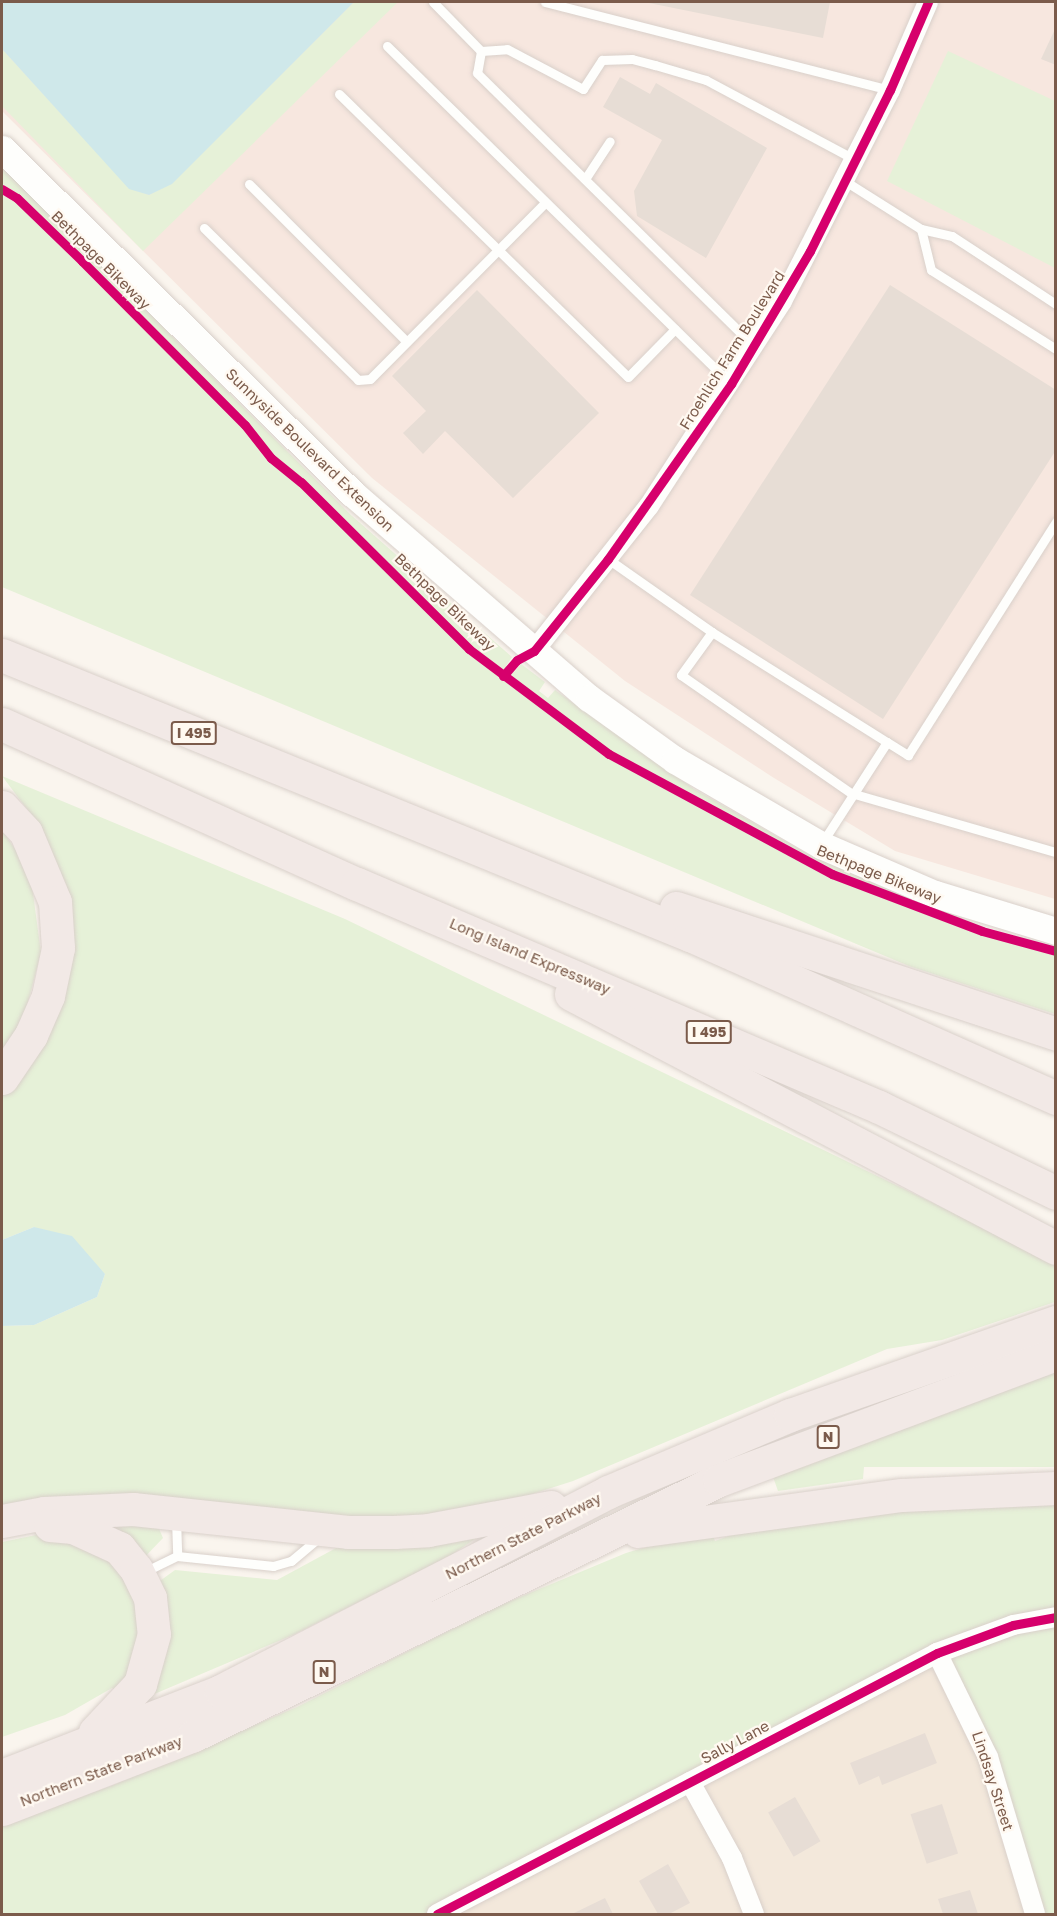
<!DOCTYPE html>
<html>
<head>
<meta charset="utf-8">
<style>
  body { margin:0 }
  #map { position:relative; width:1057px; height:1916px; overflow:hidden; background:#faf5ee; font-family:"Golos Text",sans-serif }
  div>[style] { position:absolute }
  .residential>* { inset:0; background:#f3e8db }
  .commercial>* { inset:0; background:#f7e7df }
  .green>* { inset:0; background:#e6f1d8 }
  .water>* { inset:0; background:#cfe8ea }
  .building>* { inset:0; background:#e7ddd5; transform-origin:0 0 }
  .roads { filter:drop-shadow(0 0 2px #d9d0ca) drop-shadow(0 0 2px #d9d0ca) }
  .lane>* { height:9px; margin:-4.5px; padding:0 4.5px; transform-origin:4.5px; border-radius:4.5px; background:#fefefc }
  .street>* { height:20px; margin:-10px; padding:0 10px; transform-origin:10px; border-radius:10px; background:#fefefc }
  .secondary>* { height:27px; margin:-13.5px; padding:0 13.5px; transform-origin:13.5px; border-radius:13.5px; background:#fefefc }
  .highway>* { height:33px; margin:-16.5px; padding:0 16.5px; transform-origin:16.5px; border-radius:16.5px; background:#f2e9e6 }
  .cycleway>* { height:9px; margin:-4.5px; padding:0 4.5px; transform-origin:4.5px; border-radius:4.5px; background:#d6006c }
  span { translate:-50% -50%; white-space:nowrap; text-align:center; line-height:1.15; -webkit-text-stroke:4.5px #fff9f1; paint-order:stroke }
  .shield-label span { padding:2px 4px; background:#fff9f1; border:2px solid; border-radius:4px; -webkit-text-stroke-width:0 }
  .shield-label { font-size:14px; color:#7b5b4b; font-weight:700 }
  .street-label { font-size:15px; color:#7b5b4b }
  .frame { position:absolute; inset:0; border:3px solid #7b5b4b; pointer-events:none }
</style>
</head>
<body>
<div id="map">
  <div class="residential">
    <i style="clip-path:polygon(942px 1655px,1055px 1914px,450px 1914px)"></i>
  </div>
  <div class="commercial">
    <i style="clip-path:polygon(2px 2px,1055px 2px,1055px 899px,895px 851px,774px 778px,625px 681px,372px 478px,2px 111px)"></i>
  </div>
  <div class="green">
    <i style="clip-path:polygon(354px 2px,398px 2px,143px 251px,2px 106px,2px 49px,129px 188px,149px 195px,172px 183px)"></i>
    <i style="clip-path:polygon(948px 51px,1055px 101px,1055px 268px,887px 181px)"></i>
    <i style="clip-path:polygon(2px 166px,351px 515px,512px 657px,506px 666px,514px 672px,521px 664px,545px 682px,539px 691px,548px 698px,555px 690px,694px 789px,811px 856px,993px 931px,1055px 947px,1055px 1014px,909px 966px,2px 587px)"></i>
    <i style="clip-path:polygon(2px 776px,345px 919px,1018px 1244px,1055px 1266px,1055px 1302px,942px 1340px,887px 1349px,573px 1481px,495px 1506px,409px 1520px,2px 1513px,2px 1326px,34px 1325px,97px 1297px,105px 1274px,34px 1227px,2px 1240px,2px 1094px,71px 941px,63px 879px,39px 825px)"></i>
    <i style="clip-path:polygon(2px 830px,30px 871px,41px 953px,20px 1032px,2px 1053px)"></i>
    <i style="clip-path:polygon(1055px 1370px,1055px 1467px,864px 1467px,863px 1479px,778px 1491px,772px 1474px)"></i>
    <i style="clip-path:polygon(1055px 1498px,1055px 1914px,1036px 1914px,942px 1656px,450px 1914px,2px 1914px,2px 1825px,111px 1786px,297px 1707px,496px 1607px,626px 1553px,710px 1528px,715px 1541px,791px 1513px)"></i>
    <i style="clip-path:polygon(154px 1517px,163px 1538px,140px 1562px,96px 1523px)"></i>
    <i style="clip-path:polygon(493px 1527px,448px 1557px,295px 1634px,145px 1698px,153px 1586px,175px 1570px,277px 1580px,349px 1541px)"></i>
    <i style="clip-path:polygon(36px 1535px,86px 1539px,126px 1565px,145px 1641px,119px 1692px,112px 1688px,65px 1715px,2px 1737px,2px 1542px)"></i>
  </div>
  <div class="water">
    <i style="clip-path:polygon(2px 2px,354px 2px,172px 184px,149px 195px,129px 189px,2px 49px)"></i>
    <i style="clip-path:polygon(34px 1227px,72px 1236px,105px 1274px,97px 1297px,34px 1325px,2px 1326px,2px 1240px)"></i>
  </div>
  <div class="building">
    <i style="clip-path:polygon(649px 3px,649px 2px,830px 2px,823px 38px)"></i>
    <i style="clip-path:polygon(1056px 27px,1056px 65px,1041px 59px)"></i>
    <i style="clip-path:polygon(620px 77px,650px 94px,656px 83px,767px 148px,706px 258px,637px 216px,634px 191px,662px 140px,603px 107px)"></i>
    <i style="clip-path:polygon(890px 285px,1056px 390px,1056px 450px,883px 719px,690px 595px)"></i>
    <i style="clip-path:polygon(477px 290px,599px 413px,513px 498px,445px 431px,423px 454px,403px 433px,426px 411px,392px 376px)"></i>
    <i style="clip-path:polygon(925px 1733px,937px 1763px,882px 1785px,879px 1776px,859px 1785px,850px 1763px)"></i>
    <i style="left:795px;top:1797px;width:51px;height:31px;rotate:60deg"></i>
    <i style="left:942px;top:1804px;width:52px;height:33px;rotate:72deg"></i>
    <i style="clip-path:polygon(668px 1864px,690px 1903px,669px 1914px,658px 1914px,639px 1881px)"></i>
    <i style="clip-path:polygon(970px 1890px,978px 1914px,943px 1914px,938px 1899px)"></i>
    <i style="clip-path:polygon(605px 1898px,613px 1914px,572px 1914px)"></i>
  </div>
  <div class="roads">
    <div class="lane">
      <i style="left:433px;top:2px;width:69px;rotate:45.6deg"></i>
      <i style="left:481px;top:51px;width:22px;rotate:100deg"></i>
      <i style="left:477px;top:73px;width:389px;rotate:44.6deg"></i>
      <i style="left:545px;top:2px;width:356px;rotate:14.3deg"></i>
      <i style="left:387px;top:46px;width:481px;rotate:44.5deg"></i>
      <i style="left:481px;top:51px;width:26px;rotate:-4deg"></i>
      <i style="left:507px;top:49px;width:86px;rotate:27.8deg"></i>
      <i style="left:583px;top:89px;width:35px;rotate:-57deg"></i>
      <i style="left:602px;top:60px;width:30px;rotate:-2deg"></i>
      <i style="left:632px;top:59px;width:24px;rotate:15deg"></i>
      <i style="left:655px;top:65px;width:53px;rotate:16.4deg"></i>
      <i style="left:706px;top:80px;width:170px;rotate:28.1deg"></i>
      <i style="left:339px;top:94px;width:404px;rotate:44.4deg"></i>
      <i style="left:628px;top:377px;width:67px;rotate:-45.6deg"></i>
      <i style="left:585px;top:179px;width:45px;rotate:-56.7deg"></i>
      <i style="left:845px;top:181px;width:90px;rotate:32.3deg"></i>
      <i style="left:921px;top:229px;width:42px;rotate:76.3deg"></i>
      <i style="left:931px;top:270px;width:148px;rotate:32.3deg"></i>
      <i style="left:249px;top:184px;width:223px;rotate:45deg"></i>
      <i style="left:204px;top:228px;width:216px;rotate:44.6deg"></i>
      <i style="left:358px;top:380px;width:12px;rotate:-5deg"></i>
      <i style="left:370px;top:379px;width:248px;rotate:-45.2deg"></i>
      <i style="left:921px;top:229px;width:32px;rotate:13deg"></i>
      <i style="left:952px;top:236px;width:124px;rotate:33.2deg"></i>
      <i style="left:608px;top:559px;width:127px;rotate:35.1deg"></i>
      <i style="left:712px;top:632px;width:53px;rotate:125.8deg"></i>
      <i style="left:681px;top:675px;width:207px;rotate:34.8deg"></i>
      <i style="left:851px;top:793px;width:213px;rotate:16.1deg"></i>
      <i style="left:712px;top:632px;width:207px;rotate:32.2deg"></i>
      <i style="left:887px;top:742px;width:120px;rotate:122.8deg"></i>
      <i style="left:887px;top:742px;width:25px;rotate:32deg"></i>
      <i style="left:908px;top:755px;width:276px;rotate:-57.6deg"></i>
      <i style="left:176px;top:1519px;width:37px;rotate:88deg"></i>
      <i style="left:177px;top:1556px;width:97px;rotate:5.9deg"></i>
      <i style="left:273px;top:1566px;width:19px;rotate:-16deg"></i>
      <i style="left:291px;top:1561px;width:38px;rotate:-40deg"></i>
      <i style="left:144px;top:1572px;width:37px;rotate:-26deg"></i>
    </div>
    <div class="street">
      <i style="left:534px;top:651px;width:185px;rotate:-51.6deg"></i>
      <i style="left:649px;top:506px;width:244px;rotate:-57deg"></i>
      <i style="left:782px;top:301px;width:237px;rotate:-62.9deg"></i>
      <i style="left:890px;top:90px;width:96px;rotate:-66.6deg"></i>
      <i style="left:937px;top:1653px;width:116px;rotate:63.9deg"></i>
      <i style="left:988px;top:1757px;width:164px;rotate:73.3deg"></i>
      <i style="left:690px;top:1782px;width:87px;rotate:61.1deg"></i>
      <i style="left:732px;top:1858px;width:60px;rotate:68.6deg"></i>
      <i style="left:437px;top:1914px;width:564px;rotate:-27.56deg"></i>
      <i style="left:937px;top:1653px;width:81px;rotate:-20.2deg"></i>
      <i style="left:1013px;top:1625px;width:44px;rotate:-10.5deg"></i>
    </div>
    <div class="secondary">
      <i style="left:2px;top:149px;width:491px;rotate:44.5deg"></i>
      <i style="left:352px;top:493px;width:313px;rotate:40.9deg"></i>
      <i style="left:589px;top:698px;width:106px;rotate:35.8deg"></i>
      <i style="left:675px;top:760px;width:169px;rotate:30.2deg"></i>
      <i style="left:821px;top:845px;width:124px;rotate:23.3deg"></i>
      <i style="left:935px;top:894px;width:127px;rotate:17deg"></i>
    </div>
    <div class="highway">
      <i style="left:2px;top:655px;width:743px;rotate:22.15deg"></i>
      <i style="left:690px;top:935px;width:401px;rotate:24deg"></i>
      <i style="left:2px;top:724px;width:389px;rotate:24.3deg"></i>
      <i style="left:357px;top:884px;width:568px;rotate:23.13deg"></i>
      <i style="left:879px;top:1107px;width:197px;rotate:25.9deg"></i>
      <i style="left:2px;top:807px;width:35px;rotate:47deg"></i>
      <i style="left:26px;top:833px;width:75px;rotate:67.2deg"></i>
      <i style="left:55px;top:902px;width:46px;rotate:86.3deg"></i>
      <i style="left:58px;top:948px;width:49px;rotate:101.8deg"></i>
      <i style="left:48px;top:996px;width:43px;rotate:113.6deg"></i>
      <i style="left:31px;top:1035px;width:52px;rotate:124deg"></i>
      <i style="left:676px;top:908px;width:400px;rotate:18.3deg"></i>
      <i style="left:571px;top:994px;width:547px;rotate:27.64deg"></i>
      <i style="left:2px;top:1521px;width:43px;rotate:-10.8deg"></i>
      <i style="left:44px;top:1513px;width:89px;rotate:-2.6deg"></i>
      <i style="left:133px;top:1509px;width:216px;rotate:6.1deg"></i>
      <i style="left:348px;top:1532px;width:46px"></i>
      <i style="left:394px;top:1532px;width:34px;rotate:-3deg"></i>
      <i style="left:428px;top:1530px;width:125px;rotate:-10.6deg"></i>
      <i style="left:50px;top:1525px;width:23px;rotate:5deg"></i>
      <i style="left:73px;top:1527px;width:51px;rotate:24.5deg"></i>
      <i style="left:119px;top:1548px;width:27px;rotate:51deg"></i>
      <i style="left:136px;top:1569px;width:32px;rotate:64deg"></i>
      <i style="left:150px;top:1598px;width:36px;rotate:84deg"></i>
      <i style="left:154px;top:1634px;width:52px;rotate:105.6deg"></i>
      <i style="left:140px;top:1684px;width:66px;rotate:133.2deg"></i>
      <i style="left:638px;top:1531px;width:266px;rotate:-7.8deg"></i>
      <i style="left:902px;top:1495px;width:154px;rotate:-2.6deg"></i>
      <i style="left:2px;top:1776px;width:235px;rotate:-21.2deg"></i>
      <i style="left:221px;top:1691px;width:435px;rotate:-27.2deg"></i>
      <i style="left:608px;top:1492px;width:198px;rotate:-22.9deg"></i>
      <i style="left:790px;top:1415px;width:282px;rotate:-19.3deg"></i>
      <i style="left:2px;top:1809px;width:206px;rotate:-21.1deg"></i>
      <i style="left:194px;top:1735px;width:584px;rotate:-25.91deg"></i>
      <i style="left:719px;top:1480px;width:360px;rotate:-20.5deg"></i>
    </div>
  </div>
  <div class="cycleway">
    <i style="left:2px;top:189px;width:17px;rotate:31deg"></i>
    <i style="left:17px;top:198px;width:91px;rotate:44.1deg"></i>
    <i style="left:82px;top:261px;width:231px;rotate:45.2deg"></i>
    <i style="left:245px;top:425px;width:42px;rotate:51.8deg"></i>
    <i style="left:271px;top:458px;width:38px;rotate:39deg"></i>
    <i style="left:301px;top:482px;width:237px;rotate:44.8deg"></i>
    <i style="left:469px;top:649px;width:175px;rotate:36.9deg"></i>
    <i style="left:609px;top:754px;width:253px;rotate:28.3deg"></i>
    <i style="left:832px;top:874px;width:160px;rotate:20.8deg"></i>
    <i style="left:982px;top:931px;width:77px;rotate:15.1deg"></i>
    <i style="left:503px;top:676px;width:21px;rotate:-49deg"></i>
    <i style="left:517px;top:660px;width:19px;rotate:-28deg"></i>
    <i style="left:534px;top:651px;width:118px;rotate:-51.2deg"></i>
    <i style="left:608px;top:559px;width:214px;rotate:-54.9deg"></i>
    <i style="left:731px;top:384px;width:155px;rotate:-59.3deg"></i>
    <i style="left:810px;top:251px;width:180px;rotate:-63.6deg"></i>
    <i style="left:890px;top:90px;width:96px;rotate:-66.6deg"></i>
    <i style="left:437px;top:1914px;width:564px;rotate:-27.56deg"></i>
    <i style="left:937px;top:1653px;width:81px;rotate:-20.2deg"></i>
    <i style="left:1013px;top:1625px;width:44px;rotate:-10.5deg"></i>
  </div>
  <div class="shield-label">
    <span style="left:194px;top:733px">I 495</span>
    <span style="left:709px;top:1032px">I 495</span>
    <span style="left:828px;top:1437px">N</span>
    <span style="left:324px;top:1672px">N</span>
  </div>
  <div class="street-label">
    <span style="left:101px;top:260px;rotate:45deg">Bethpage Bikeway</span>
    <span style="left:732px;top:350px;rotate:-58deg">Froehlich Farm Boulevard</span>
    <span style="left:310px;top:450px;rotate:44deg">Sunnyside Boulevard Extension</span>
    <span style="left:445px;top:602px;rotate:44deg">Bethpage Bikeway</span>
    <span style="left:879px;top:874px;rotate:22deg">Bethpage Bikeway</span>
    <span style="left:530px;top:956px;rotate:23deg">Long Island Expressway</span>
    <span style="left:523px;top:1536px;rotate:-27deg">Northern State Parkway</span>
    <span style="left:735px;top:1742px;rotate:-28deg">Sally Lane</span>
    <span style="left:101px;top:1771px;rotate:-21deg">Northern State Parkway</span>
    <span style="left:993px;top:1781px;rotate:72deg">Lindsay Street</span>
  </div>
  <div class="frame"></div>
</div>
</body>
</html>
